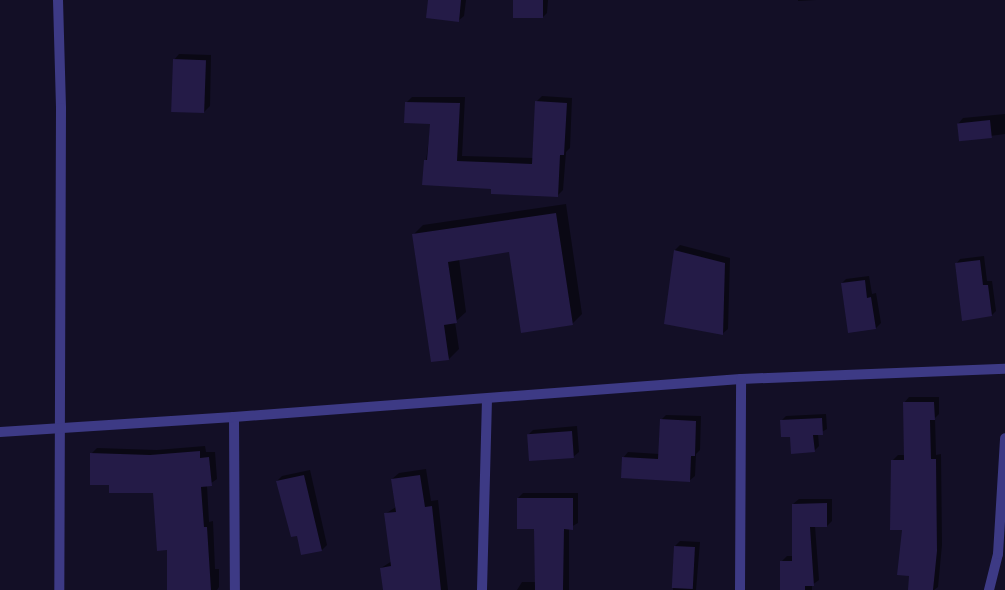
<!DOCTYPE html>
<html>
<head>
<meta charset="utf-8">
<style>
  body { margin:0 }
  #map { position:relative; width:1005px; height:590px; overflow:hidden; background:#130f26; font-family:"PT Sans Narrow",sans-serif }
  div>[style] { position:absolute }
  .shadow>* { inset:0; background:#0007 }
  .building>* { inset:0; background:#241b47; transform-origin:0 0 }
  .minor>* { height:10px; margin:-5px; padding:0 5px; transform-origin:5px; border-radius:5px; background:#3d3a85 }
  span { translate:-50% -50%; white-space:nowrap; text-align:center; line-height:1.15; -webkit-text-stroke:3px #130f26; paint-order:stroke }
</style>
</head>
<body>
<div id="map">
  <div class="shadow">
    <i style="clip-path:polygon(429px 0,466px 0,464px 16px,458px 21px)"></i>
    <i style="clip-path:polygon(514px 0,548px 0,547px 13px,542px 18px)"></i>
    <i style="clip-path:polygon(798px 0,816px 0,798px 1px)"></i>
    <i style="clip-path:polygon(179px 54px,211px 55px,210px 106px,204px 112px,174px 60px)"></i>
    <i style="clip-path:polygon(542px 96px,572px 98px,570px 148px,566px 152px,563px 190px,557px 196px,492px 188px,423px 184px,431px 123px,406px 103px,412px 97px,465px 97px,462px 156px,533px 158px,536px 102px)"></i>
    <i style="clip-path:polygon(1005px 114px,1005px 134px,960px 140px,958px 124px,963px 118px)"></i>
    <i style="clip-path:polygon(566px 204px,582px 314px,572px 324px,510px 251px,459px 259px,466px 312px,455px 322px,459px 349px,449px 359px,413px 235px,423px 225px)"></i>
    <i style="clip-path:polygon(680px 245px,730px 258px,728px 329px,722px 334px,674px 251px)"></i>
    <i style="clip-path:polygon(984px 256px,987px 281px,992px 281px,996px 311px,992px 315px,956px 264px,960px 259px)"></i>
    <i style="clip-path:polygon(869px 276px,872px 294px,876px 293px,881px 323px,876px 328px,849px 332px,842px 283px,846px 279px)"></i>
    <i style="clip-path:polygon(909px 397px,939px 397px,939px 414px,935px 418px,936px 455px,941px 454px,942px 545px,938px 587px,934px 590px,909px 590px,910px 575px,892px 461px,898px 455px,905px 455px,904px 403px)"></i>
    <i style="clip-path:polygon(826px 414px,827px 429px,818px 434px,819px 446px,814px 451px,791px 436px,781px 421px,786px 416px)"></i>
    <i style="clip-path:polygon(666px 415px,701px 416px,700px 450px,696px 454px,695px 476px,689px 481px,623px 458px,628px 452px,659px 454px,661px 420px)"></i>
    <i style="clip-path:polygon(577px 426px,579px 452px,573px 457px,528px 435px,533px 430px)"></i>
    <i style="clip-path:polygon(205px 446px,206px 452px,215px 452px,217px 479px,207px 486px,209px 522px,213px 521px,215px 569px,219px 569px,219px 587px,217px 590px,168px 590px,168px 549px,154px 492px,110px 484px,91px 454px,97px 448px,157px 450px)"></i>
    <i style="clip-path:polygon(426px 469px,431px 501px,438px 500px,448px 590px,384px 590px,381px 568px,392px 561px,385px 514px,396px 507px,392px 479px,399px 473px)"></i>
    <i style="clip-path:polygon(310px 470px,327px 545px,322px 550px,298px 535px,277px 481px,282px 476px)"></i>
    <i style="clip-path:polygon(523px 493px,578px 493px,578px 523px,569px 528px,569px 590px,517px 590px,522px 582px,535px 582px,535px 528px,518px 498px)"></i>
    <i style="clip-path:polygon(799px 499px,832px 499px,832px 521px,827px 526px,815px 526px,819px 580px,812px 585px,812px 590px,781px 590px,781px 562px,787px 556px,793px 556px,793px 504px)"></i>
    <i style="clip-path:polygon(680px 541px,700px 542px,696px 590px,673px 590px,675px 546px)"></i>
  </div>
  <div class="building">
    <i style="clip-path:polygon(428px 0,461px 0,459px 22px,426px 18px)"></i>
    <i style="left:513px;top:0;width:30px;height:18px"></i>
    <i style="left:173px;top:59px;width:33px;height:53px;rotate:2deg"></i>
    <i style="clip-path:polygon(535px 101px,567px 103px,564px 155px,560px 155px,558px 197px,491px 194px,491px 189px,422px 185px,424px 160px,427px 160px,430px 124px,404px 123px,405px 102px,460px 103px,457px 161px,532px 164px)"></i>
    <i style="left:990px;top:120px;width:18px;height:33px;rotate:84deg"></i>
    <i style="clip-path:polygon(556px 213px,573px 325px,521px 333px,509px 252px,448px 262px,457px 323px,444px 325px,449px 360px,431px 362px,412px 234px)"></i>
    <i style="clip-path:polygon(674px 250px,725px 263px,723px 335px,664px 324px)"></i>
    <i style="clip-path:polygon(980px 260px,983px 285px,988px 285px,992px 316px,962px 321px,955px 263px)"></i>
    <i style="clip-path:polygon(865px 280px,867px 298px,871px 297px,876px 329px,848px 333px,841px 283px)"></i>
    <i style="clip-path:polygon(903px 402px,934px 402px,935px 420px,930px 420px,931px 459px,936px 459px,937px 551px,933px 590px,908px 590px,909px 576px,897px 575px,902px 530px,890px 530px,891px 460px,904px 460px)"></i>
    <i style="clip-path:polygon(822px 418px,823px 435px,813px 435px,815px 452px,791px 454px,790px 437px,781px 437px,780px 420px)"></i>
    <i style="clip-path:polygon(660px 419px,696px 421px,695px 456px,691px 456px,690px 482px,621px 478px,622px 457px,658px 459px)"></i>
    <i style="left:572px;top:431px;width:27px;height:45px;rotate:86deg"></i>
    <i style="clip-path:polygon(200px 451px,200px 458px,209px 457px,212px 486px,201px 487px,204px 527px,207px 527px,211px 590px,167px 590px,167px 550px,157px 551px,153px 493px,109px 493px,109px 485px,90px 485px,90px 453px,150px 455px)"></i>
    <i style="clip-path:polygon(304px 475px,322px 551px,301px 555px,297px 536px,291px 537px,276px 481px)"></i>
    <i style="clip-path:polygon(420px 475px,425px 507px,432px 506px,441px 590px,383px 590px,380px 568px,391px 566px,384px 513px,396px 512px,391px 479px)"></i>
    <i style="clip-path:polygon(517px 498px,573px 498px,573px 530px,564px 529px,563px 590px,535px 590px,534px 529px,517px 529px)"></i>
    <i style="clip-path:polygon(827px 503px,827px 527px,810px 527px,814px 586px,805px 586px,805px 590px,780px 590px,780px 561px,792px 561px,792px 504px)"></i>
    <i style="left:674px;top:546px;width:21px;height:42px;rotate:3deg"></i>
  </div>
  <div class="minor">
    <i style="left:58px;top:0;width:108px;rotate:88.4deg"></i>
    <i style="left:61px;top:108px;width:482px;rotate:90.2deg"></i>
    <i style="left:234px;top:417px;width:173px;rotate:89.7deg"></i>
    <i style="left:0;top:432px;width:234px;rotate:-3.7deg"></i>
    <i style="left:234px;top:417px;width:508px;rotate:-4.29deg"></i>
    <i style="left:741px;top:379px;width:264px;rotate:-2.2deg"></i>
    <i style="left:482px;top:590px;width:191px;rotate:-88.5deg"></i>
    <i style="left:740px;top:590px;width:211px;rotate:-89.7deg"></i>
    <i style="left:989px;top:590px;width:37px;rotate:-76deg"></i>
    <i style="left:998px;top:554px;width:116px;rotate:-86.5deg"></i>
  </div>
</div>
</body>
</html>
